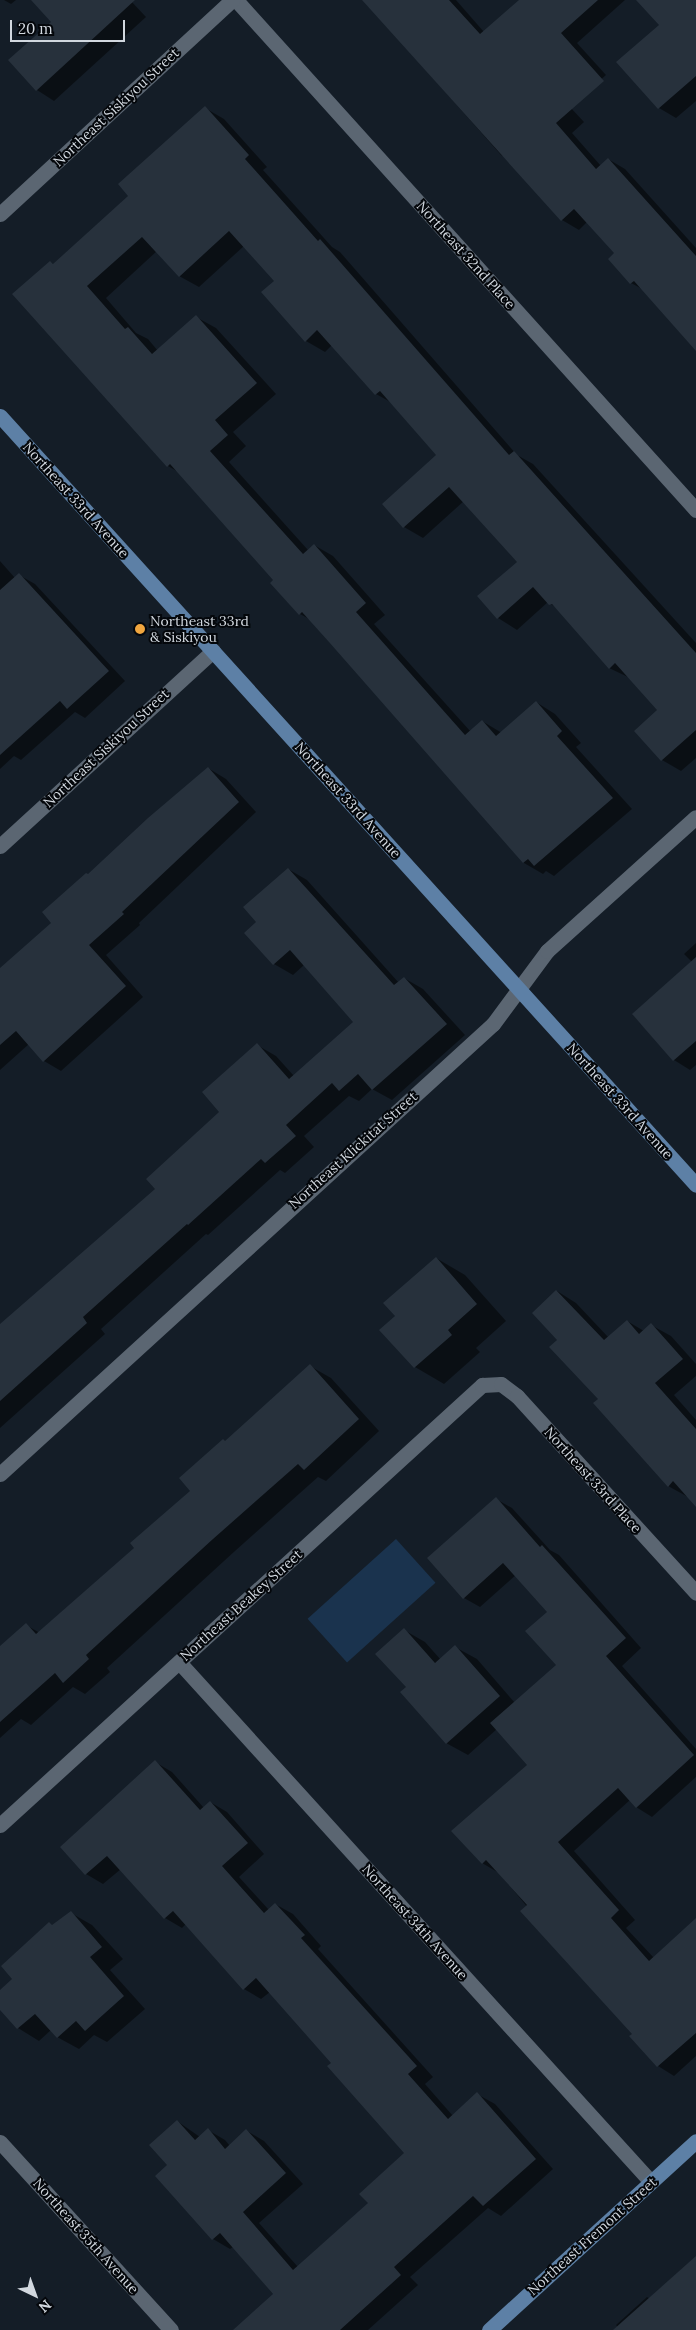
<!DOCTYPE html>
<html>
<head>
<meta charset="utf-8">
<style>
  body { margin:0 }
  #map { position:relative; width:696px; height:2330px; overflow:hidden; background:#141d27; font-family:Lora,serif }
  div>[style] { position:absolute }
  .green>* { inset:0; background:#1a334e; transform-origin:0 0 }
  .shadow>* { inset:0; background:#0007 }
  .building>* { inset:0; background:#27313c }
  .minor>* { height:15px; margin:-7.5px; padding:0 7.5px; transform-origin:7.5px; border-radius:7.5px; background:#5b6672 }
  .major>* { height:15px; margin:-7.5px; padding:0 7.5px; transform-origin:7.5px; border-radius:7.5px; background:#5d80a6 }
  .dots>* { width:14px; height:14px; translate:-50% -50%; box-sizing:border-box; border:2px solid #04070b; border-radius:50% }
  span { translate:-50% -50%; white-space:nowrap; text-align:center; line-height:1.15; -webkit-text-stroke:4px #04070b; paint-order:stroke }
  .street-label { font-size:14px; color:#d2d8df }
  .poi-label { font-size:14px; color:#d2d8df }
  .left { translate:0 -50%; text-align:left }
  .north { position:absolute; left:10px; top:2270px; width:50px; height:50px; -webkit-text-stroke:4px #04070b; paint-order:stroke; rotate:138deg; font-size:14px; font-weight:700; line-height:20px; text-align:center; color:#d2d8df }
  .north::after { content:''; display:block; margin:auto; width:18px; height:22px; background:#d2d8df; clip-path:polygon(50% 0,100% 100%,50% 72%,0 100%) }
  .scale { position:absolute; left:10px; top:20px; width:115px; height:22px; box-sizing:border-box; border:2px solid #d2d8df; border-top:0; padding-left:6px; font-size:15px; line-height:18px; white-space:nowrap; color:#d2d8df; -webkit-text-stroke:4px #04070b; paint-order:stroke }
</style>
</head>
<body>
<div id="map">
  <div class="green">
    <i style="left:396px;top:1539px;width:59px;height:119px;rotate:48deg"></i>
  </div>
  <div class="shadow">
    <i style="clip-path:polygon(4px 0,16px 0,11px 4px)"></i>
    <i style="clip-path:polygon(32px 0,130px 0,146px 17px,54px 101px,37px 90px,52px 22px)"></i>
    <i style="clip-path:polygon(380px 0,456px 0,484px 32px,521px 0,625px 0,577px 43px,606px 75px,570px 107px,584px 122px,572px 133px,601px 166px,608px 159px,625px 169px,696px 248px,696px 348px,644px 290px,631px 283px,615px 253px,587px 222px,579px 230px,562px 220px,508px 159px,501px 155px,371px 8px)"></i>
    <i style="clip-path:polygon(638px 0,696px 0,696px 101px,676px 118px,659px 108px,618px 62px,661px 25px)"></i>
    <i style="clip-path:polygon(205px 108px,224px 119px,267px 167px,263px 170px,332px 247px,340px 252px,517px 455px,533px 464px,696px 643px,696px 758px,681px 771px,662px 760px,636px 731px,659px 710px,630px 678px,609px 668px,558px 609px,548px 602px,517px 630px,498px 618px,518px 562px,464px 501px,423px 538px,404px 527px,438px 455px,394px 404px,376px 394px,332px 345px,325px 352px,306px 341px,275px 281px,244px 246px,199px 287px,179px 276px,157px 251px,106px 298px,136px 333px,148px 339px,158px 351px,196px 317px,216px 328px,276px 394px,233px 432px,246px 446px,229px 462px,308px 550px,314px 545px,333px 556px,385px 615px,374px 624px,471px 732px,482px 721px,502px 733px,536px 702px,555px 714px,581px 743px,576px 747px,632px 809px,554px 876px,546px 871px,543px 874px,524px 863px,311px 620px,300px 614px,272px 583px,275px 580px,180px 473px,168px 466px,51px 262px,54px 265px,130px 196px)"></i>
    <i style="clip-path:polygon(0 561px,15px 578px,19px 575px,35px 584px,125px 681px,85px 718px,75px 712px,21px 760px,14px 756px,0 769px)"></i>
    <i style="clip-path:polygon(208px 768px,226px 779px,256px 812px,139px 923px,140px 925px,106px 955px,143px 997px,61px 1071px,44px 1061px,29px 1044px,0 1070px,0 970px,53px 923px,88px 876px)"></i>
    <i style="clip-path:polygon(288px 869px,307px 880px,399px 983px,404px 978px,423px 989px,465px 1035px,392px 1100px,372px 1089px,359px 1101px,349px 1096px,304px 1136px,314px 1147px,285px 1173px,280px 1170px,208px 1235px,206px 1234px,101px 1329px,105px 1334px,0 1428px,0 1325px,157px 1189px,221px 1112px,257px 1045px,276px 1056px,294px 1076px,355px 1022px,304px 965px,293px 975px,274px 964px,258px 922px)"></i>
    <i style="clip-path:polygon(696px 943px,696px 1065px,690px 1070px,674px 1060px,633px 1015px,692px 962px,684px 954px)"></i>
    <i style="clip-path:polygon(436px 1258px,465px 1275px,506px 1321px,476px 1348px,480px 1352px,444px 1384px,415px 1367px,381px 1330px,396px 1316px)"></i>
    <i style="clip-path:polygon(557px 1291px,576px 1303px,609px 1338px,627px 1321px,644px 1331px,651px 1325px,671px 1336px,696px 1364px,696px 1376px,674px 1395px,696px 1420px,696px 1505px,688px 1497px,668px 1486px,600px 1399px,558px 1340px)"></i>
    <i style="clip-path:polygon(310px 1366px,331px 1378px,379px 1431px,326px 1481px,318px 1477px,235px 1551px,107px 1668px,110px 1672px,85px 1694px,73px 1687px,31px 1725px,21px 1719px,0 1738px,0 1648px,26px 1625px,40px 1633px,136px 1548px,192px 1491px,226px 1442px)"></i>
    <i style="clip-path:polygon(496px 1499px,512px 1508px,550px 1550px,559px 1555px,641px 1648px,622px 1666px,696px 1749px,696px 1777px,652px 1817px,636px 1807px,630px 1800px,574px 1851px,635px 1920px,626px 1928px,654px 1958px,696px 1937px,696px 2056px,674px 2076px,658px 2066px,631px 2036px,633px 2034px,499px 1873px,482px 1863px,529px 1765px,497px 1729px,468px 1755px,446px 1743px,407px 1688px,404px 1630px,425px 1642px,441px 1660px,455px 1647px,477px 1659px,515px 1703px,558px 1665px,548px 1612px,516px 1575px,480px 1607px,464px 1598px)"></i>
    <i style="clip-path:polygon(155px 1762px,172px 1772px,204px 1808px,210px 1802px,227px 1812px,264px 1854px,239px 1877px,269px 1910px,275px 1904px,293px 1914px,321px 1946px,318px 1949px,433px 2077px,425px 2084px,453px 2116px,477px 2094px,495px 2104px,553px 2169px,501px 2216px,488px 2208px,410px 2277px,418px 2285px,368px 2330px,255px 2330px,274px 2295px,233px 2247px,230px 2249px,213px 2239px,169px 2165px,177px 2121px,200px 2137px,208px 2130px,225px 2140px,230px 2146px,247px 2131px,264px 2141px,303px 2184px,259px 2223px,298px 2267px,369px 2203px,406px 2153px,333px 2063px,270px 1992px,261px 1999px,244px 1989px,186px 1924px,182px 1928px,165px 1918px,121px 1869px,103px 1884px,86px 1874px,61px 1847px)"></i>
    <i style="clip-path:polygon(71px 1913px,92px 1925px,123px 1959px,110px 1970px,145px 2009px,107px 2042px,94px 2035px,79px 2049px,57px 2037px,51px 2030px,39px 2041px,18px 2028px,0 2008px,0 1992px,14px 1979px,53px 1926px)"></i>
    <i style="clip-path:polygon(696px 2258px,696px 2330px,620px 2330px,616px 2325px,647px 2297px,650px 2299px)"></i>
  </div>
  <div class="building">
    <i style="clip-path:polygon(31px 0,135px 0,36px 91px,8px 60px,51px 22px)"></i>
    <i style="clip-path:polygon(362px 0,449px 0,480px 34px,519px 0,598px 0,561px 33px,604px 81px,556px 123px,596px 169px,608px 158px,696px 256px,696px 351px,634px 281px,630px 284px,608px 259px,614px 253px,574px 209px,561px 221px)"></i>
    <i style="clip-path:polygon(636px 0,696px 0,696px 76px,658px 109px,616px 62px,659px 25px)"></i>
    <i style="clip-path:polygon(205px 106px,249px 155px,245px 159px,318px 241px,320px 239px,509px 455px,514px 451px,696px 653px,696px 730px,661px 761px,634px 731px,657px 710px,615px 663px,609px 669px,552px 604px,549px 605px,533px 587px,497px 619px,477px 596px,517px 562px,449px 487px,403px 528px,382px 504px,436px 455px,380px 391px,375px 395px,317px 330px,305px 342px,261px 292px,274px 281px,229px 231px,179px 277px,142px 237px,87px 286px,125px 329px,128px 327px,152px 354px,196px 315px,257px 383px,215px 420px,228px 435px,210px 451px,303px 554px,314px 544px,366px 603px,356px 612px,465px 735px,482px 720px,496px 736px,536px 701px,562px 731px,557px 736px,613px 798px,534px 866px,528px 859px,523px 863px,329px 642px,302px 612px,299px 615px,270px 583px,273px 580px,170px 464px,167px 467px,12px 294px,50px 261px,53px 264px,128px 196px,118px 184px)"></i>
    <i style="clip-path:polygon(19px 573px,109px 671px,67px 709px,60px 701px,0 755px,0 590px)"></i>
    <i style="clip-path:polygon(208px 767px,239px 802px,122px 912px,124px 914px,89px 945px,126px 986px,43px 1062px,16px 1031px,0 1045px,0 968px,51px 923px,42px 912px,86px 873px,88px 874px,148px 818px)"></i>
    <i style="clip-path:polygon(288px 868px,394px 985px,404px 977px,447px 1024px,372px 1090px,358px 1074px,339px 1091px,332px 1083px,286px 1125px,296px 1136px,265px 1163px,261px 1159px,188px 1225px,187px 1224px,83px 1317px,87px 1323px,0 1401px,0 1324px,155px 1189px,146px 1179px,219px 1112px,202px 1092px,257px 1043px,289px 1079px,353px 1022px,290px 950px,273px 965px,244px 933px,256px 922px,243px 907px)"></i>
    <i style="clip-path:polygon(696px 957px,696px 1041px,673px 1061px,632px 1014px)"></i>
    <i style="clip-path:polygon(436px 1257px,477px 1304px,448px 1330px,452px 1335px,414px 1368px,379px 1330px,395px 1316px,383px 1303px)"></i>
    <i style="clip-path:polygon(556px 1290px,604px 1340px,627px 1320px,639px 1334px,651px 1323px,683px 1359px,655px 1383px,696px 1429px,696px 1507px,673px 1481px,668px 1487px,593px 1403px,598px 1399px,549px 1347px,557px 1340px,532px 1313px)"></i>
    <i style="clip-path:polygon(310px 1364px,359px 1419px,304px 1470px,298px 1464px,213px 1539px,86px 1655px,89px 1659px,63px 1683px,55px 1673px,0 1722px,0 1646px,26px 1623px,36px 1634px,134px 1548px,130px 1543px,190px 1491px,179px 1478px,223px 1439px,225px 1441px)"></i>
    <i style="clip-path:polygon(496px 1497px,540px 1547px,542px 1545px,626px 1638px,606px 1656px,694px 1755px,636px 1808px,618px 1788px,558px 1842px,619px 1910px,611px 1918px,649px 1961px,696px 1918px,696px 2033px,657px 2067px,629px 2036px,632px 2034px,520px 1911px,527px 1905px,486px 1860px,482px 1864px,451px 1831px,527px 1765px,490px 1723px,556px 1665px,525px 1631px,547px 1612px,503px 1563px,463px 1599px,427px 1558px)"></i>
    <i style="clip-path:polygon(404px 1628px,435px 1663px,455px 1645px,500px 1696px,446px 1744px,400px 1692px,406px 1687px,375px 1654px)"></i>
    <i style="clip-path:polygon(155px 1760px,200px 1810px,210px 1801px,248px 1843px,222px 1866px,264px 1913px,275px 1903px,305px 1935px,301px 1938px,417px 2066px,408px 2074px,448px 2119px,477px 2092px,536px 2159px,483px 2206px,473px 2196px,394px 2267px,401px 2275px,340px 2330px,233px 2330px,273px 2294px,220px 2233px,212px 2240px,155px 2176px,167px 2165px,149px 2145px,177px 2120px,195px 2140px,208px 2128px,225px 2149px,246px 2129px,286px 2173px,243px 2212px,293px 2270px,368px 2203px,359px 2194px,404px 2153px,327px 2066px,331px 2063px,256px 1978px,243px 1990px,173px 1911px,164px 1919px,107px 1856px,85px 1875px,60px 1847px)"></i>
    <i style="clip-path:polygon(71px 1911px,102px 1947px,90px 1957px,124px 1996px,85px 2031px,76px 2021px,57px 2038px,35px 2014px,17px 2029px,0 2010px,0 1990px,12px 1979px,1px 1966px,49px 1922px,52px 1925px)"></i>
    <i style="clip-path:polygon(696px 2256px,696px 2330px,613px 2330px)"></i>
  </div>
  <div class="minor">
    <i style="left:236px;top:0;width:687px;rotate:47.95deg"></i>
    <i style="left:0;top:214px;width:316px;rotate:-42.7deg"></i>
    <i style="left:0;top:846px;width:289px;rotate:-42.5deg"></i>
    <i style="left:0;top:1474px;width:667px;rotate:-42.39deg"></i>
    <i style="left:493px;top:1024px;width:91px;rotate:-53.5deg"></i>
    <i style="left:547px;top:951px;width:200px;rotate:-42deg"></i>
    <i style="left:179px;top:1662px;width:702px;rotate:47.77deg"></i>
    <i style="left:0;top:1825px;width:653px;rotate:-42.39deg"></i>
    <i style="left:482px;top:1385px;width:19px;rotate:-3deg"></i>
    <i style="left:501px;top:1384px;width:20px;rotate:37deg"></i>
    <i style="left:517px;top:1396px;width:266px;rotate:47.7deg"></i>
    <i style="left:0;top:2142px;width:254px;rotate:47.7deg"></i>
  </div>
  <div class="major">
    <i style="left:0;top:416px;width:1037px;rotate:47.85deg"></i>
    <i style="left:489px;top:2330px;width:280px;rotate:-42.4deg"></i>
  </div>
  <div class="dots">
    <i style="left:140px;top:629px;background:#f0a63f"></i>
  </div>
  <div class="street-label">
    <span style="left:116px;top:107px;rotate:-43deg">Northeast Siskiyou Street</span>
    <span style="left:466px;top:255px;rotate:48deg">Northeast 32nd Place</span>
    <span style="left:76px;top:500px;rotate:48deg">Northeast 33rd Avenue</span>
    <span style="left:106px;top:748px;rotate:-43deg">Northeast Siskiyou Street</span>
    <span style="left:348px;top:800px;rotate:48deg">Northeast 33rd Avenue</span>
    <span style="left:620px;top:1101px;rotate:48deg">Northeast 33rd Avenue</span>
    <span style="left:353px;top:1150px;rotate:-42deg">Northeast Klickitat Street</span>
    <span style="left:593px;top:1480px;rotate:48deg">Northeast 33rd Place</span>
    <span style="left:241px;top:1605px;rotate:-42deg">Northeast Beakey Street</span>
    <span style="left:415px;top:1922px;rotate:48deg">Northeast 34th Avenue</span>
    <span style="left:86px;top:2236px;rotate:48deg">Northeast 35th Avenue</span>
    <span style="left:592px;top:2236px;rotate:-42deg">Northeast Fremont Street</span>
  </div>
  <div class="poi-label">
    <span class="left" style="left:150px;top:629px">Northeast 33rd<br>&amp; Siskiyou</span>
  </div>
  <div class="north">N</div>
  <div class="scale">20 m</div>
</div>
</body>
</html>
